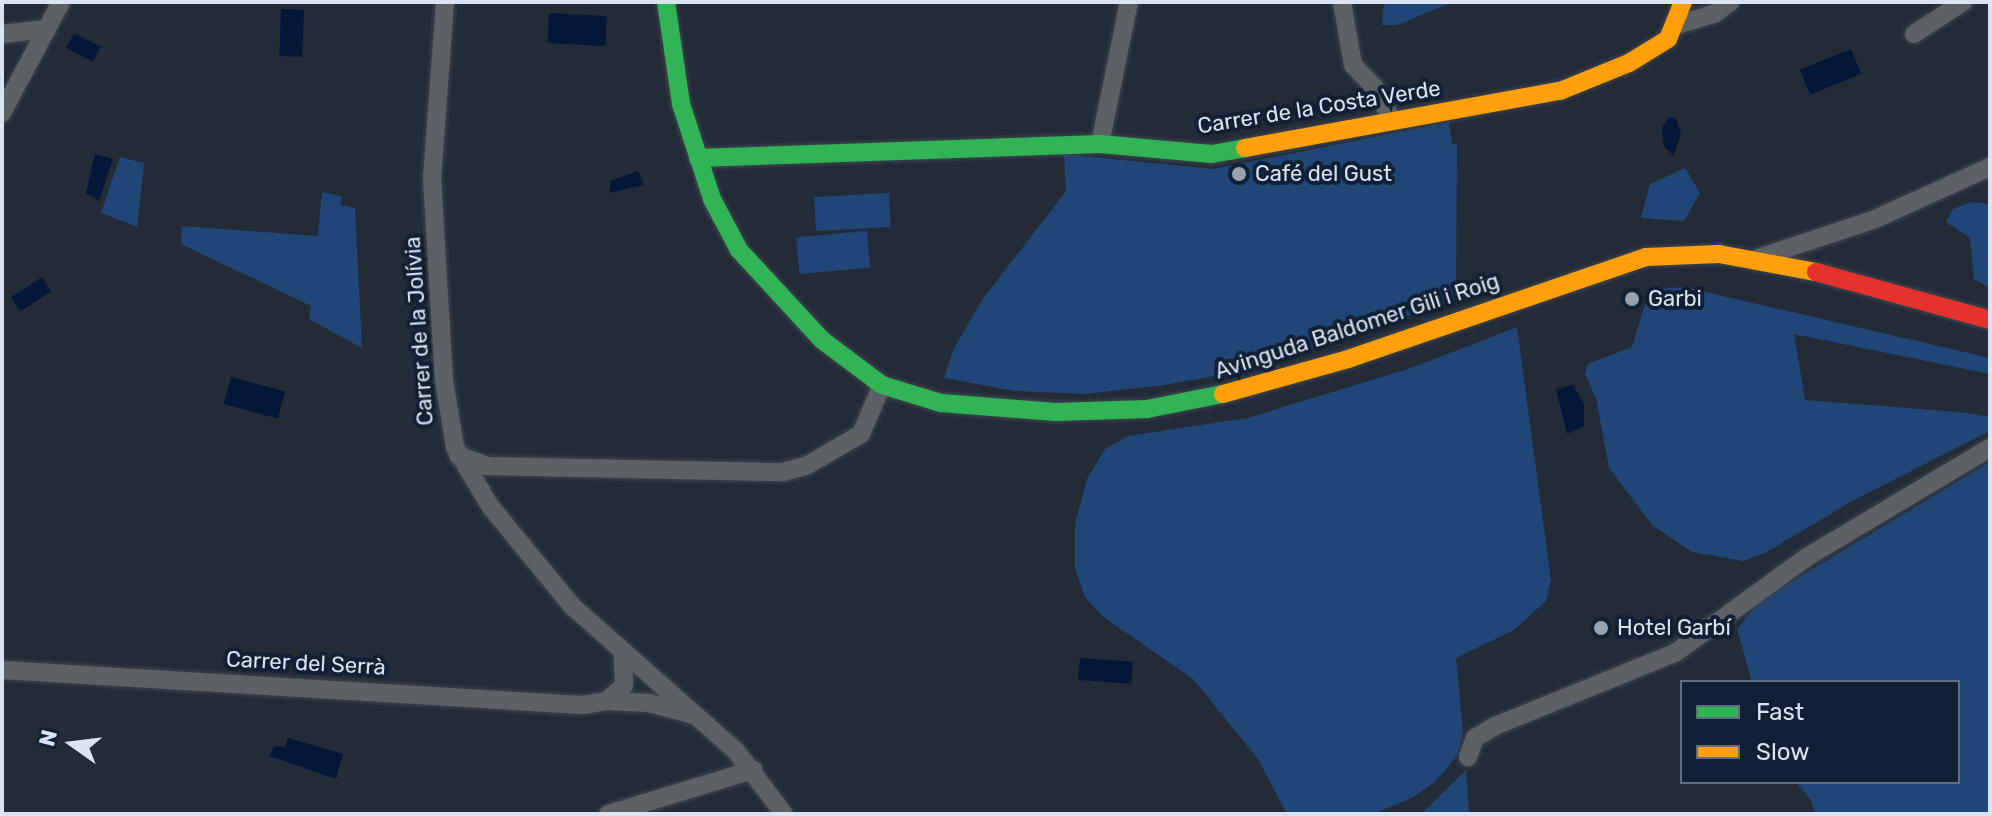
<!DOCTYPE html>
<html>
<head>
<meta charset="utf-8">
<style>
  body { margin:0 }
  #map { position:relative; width:1992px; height:816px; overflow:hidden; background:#232b37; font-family:Rubik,sans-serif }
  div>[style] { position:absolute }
  .green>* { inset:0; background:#204577; transform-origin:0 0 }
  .water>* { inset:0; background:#031838; transform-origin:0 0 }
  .roads { filter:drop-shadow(0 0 2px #3e464f) drop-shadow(0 0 2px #3e464f) }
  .street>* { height:18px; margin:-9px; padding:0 9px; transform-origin:9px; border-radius:9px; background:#5d6065 }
  .fast>* { height:18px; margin:-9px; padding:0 9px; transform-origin:9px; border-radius:9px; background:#30b455 }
  .slow>* { height:18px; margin:-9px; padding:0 9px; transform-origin:9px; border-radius:9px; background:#ff9f0a }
  .jam>* { height:18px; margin:-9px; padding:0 9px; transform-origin:9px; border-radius:9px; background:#e5322d }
  .dots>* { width:22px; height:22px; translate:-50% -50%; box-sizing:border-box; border:4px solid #112034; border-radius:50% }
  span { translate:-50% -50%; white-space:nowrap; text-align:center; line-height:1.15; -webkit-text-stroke:8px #112034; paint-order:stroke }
  .street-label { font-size:22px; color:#d9e3f1 }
  .poi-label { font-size:22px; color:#d9e3f1 }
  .left { translate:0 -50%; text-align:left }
  .frame { position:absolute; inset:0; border:4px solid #d9e3f1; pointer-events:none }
  .legend { position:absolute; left:1680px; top:680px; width:280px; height:104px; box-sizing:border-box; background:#112034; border:2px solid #616e80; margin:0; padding:10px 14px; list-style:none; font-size:24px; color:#d9e3f1 }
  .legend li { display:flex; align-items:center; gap:16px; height:40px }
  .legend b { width:40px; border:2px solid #616e80 }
  .north { position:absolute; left:32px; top:704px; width:80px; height:80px; -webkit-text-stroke:6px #112034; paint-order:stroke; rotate:284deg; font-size:22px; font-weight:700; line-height:32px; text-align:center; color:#d9e3f1 }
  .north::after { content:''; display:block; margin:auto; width:28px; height:36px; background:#d9e3f1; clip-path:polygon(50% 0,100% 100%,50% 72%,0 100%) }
</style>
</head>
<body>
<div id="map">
  <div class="green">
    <i style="clip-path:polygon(1384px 2px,1453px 2px,1397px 25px,1382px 25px)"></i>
    <i style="clip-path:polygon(1449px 122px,1452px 144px,1457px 145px,1456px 300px,1238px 372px,1158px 386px,1084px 394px,1015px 391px,944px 378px,954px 348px,982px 300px,1066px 191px,1064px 154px,1213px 169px)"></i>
    <i style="clip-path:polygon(120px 157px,144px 163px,137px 227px,101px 213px)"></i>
    <i style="clip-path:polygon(1685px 168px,1700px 193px,1684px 221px,1641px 218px,1650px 184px)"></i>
    <i style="clip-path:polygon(322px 192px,341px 196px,341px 205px,355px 208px,362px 348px,309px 319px,311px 306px,181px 244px,182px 226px,318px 236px)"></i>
    <i style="left:889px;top:193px;width:34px;height:75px;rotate:87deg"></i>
    <i style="clip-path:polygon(1971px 202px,1990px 204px,1990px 288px,1974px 279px,1970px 238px,1946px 222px,1953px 209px)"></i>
    <i style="left:867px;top:231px;width:37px;height:71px;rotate:85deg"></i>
    <i style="clip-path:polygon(1684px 287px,1990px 358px,1990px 374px,1794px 334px,1805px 400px,1959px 412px,1990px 417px,1990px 431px,1854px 500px,1765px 553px,1743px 561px,1692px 552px,1652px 525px,1609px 468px,1596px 398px,1585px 374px,1588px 364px,1632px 347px,1647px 297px,1659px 289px)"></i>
    <i style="clip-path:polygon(1517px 327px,1551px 580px,1546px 601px,1514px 630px,1456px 658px,1463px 733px,1457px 756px,1436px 781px,1412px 798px,1373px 814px,1287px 814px,1258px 759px,1193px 679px,1102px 616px,1085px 597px,1075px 568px,1075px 524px,1087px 479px,1105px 449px,1128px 436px,1247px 418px,1411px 368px)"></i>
    <i style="clip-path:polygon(1990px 462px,1990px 814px,1815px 814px,1811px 800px,1796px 782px,1958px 782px,1958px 682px,1752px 682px,1737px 629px,1756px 605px,1791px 582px)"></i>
    <i style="clip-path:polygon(1466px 770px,1469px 814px,1421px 814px,1422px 813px)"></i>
  </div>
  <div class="water">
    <i style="left:281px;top:9px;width:23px;height:47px;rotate:2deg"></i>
    <i style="left:549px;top:13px;width:58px;height:30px;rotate:3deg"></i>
    <i style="left:74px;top:33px;width:30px;height:17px;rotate:27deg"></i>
    <i style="left:1851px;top:49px;width:27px;height:55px;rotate:68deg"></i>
    <i style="clip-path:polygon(1669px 117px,1676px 118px,1681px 133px,1674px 156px,1664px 147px,1662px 128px)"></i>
    <i style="clip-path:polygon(95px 154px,113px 159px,99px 201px,86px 193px)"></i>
    <i style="clip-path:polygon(638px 171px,644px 185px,609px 193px,611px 181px)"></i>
    <i style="left:42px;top:277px;width:17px;height:37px;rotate:57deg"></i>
    <i style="left:231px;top:377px;width:56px;height:28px;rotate:15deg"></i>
    <i style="clip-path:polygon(1573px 385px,1584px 404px,1584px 426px,1567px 434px,1556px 389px)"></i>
    <i style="left:1080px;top:658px;width:53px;height:22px;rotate:4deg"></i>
    <i style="clip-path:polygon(288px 738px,343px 754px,336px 779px,269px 756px,274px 746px,285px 747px)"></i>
  </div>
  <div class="roads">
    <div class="street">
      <i style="left:445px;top:2px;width:176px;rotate:94.2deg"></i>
      <i style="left:432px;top:178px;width:202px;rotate:86.6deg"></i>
      <i style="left:444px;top:380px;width:68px;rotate:80.7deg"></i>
      <i style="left:455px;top:447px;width:69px;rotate:59.3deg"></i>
      <i style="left:490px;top:506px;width:129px;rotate:50.6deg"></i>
      <i style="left:572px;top:606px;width:219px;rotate:41.5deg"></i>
      <i style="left:736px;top:751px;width:79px;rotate:52.7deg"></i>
      <i style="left:1342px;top:2px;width:64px;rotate:80.1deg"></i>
      <i style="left:1353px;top:65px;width:33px;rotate:46deg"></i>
      <i style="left:1376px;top:89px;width:34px;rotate:63deg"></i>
      <i style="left:1677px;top:25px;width:39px;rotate:-17deg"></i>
      <i style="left:1714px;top:14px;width:20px;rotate:-37deg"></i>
      <i style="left:2px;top:34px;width:45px;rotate:-6.3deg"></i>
      <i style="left:1914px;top:34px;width:59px;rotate:-33.1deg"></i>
      <i style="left:2px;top:113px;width:126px;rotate:-62deg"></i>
      <i style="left:1100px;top:144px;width:145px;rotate:-78.5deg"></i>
      <i style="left:1758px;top:258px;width:121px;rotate:-18.3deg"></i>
      <i style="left:1873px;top:220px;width:128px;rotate:-24.4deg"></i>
      <i style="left:458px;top:455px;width:30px;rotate:21deg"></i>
      <i style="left:486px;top:466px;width:297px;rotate:1.2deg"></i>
      <i style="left:783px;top:472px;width:24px;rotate:-15deg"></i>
      <i style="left:806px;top:466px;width:64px;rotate:-30.2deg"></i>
      <i style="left:861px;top:434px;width:53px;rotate:-66.8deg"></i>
      <i style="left:2px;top:670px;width:581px;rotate:3.45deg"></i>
      <i style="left:582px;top:705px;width:25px;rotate:-9deg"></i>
      <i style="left:607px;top:701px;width:23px;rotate:-43deg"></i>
      <i style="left:624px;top:685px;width:31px;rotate:-92deg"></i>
      <i style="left:607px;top:701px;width:42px;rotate:2.7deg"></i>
      <i style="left:649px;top:703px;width:47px;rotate:14.9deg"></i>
      <i style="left:1468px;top:757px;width:20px;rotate:-70deg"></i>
      <i style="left:1475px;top:738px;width:23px;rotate:-31deg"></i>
      <i style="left:1495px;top:726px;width:194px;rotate:-22.1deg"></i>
      <i style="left:1675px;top:653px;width:163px;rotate:-36deg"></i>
      <i style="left:1807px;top:557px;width:213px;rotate:-30.8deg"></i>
      <i style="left:608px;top:814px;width:152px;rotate:-16.9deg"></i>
    </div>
    <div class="fast">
      <i style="left:666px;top:2px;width:103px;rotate:81.6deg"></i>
      <i style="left:681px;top:104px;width:100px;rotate:71.9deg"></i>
      <i style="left:712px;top:199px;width:58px;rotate:62.1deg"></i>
      <i style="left:739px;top:250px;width:122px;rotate:47.3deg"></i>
      <i style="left:822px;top:340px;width:75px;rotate:36.9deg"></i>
      <i style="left:882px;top:385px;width:62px;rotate:17deg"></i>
      <i style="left:941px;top:403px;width:115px;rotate:4.5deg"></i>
      <i style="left:1056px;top:412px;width:91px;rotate:-1.9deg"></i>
      <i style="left:1147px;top:409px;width:77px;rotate:-11.2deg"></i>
      <i style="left:698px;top:158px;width:402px;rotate:-2deg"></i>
      <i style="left:1100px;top:144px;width:112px;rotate:5.1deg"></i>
      <i style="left:1212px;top:154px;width:34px;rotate:-10deg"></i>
    </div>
    <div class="slow">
      <i style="left:1245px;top:148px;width:320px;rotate:-10.3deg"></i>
      <i style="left:1560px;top:91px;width:74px;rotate:-22.1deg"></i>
      <i style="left:1629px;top:63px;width:46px;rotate:-31.6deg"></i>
      <i style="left:1668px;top:39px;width:40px;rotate:-68deg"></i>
      <i style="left:1223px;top:394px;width:130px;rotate:-15.6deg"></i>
      <i style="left:1348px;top:359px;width:315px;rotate:-18.9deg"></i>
      <i style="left:1646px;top:257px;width:73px;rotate:-2.4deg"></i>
      <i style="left:1719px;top:254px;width:99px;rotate:10.5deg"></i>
    </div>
    <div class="jam">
      <i style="left:1816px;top:272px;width:180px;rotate:15.4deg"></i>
    </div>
  </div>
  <div class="dots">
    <i style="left:1239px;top:174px;background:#99a3b0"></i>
    <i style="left:1632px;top:299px;background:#99a3b0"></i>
    <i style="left:1601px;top:628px;background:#99a3b0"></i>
  </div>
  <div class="street-label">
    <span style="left:1319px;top:107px;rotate:-9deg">Carrer de la Costa Verde</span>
    <span style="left:1357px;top:326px;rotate:-18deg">Avinguda Baldomer Gili i Roig</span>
    <span style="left:419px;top:331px;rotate:-94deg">Carrer de la Jolívia</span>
    <span style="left:306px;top:663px;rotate:3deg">Carrer del Serrà</span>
  </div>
  <div class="poi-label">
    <span class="left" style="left:1255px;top:174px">Café del Gust</span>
    <span class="left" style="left:1648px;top:299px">Garbi</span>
    <span class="left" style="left:1617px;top:628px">Hotel Garbí</span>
  </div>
  <div class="frame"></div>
  <ul class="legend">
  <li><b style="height:10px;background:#30b455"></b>Fast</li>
  <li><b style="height:10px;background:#ff9f0a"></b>Slow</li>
  </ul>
  <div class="north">N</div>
</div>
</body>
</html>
